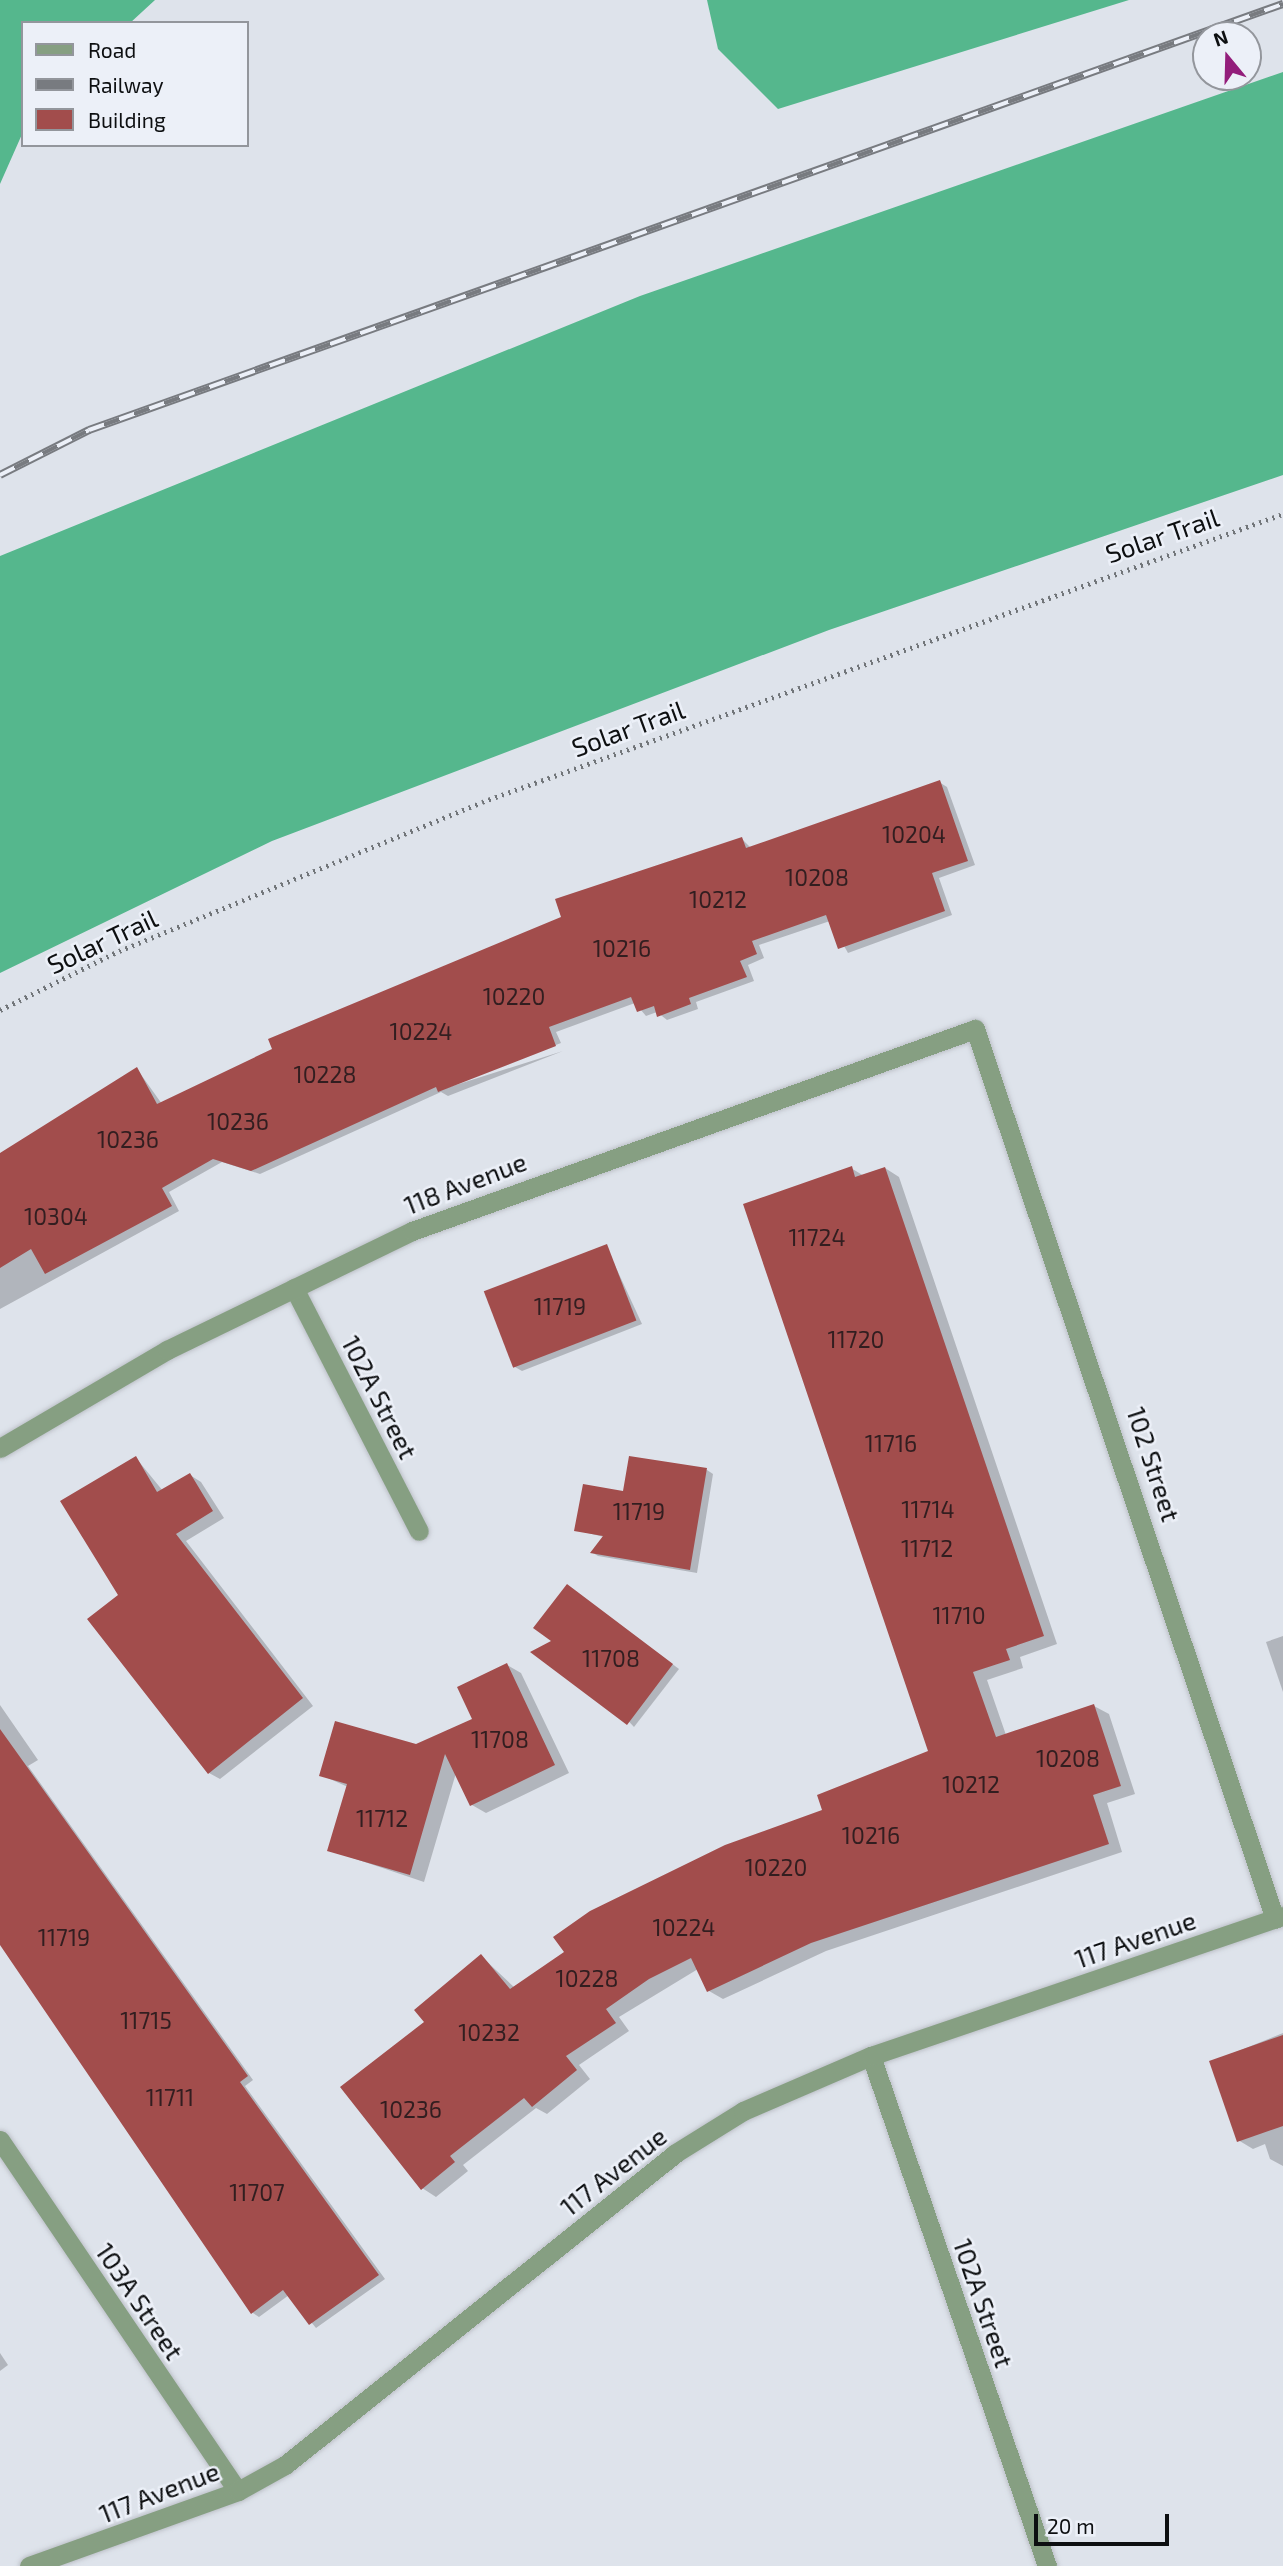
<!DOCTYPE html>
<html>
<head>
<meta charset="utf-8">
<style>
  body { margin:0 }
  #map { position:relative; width:1283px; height:2566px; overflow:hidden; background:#dee3eb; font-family:"Exo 2",sans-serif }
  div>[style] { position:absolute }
  .forest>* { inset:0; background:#55b78d }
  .shadow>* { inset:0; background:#0003 }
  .building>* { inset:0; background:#a24d4c; transform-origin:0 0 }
  .path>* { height:4.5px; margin-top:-2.25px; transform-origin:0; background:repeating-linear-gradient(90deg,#717579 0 2px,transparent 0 7px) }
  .roads { filter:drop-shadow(0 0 2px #bdc1c8) drop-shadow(0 0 2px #bdc1c8) }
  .minor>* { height:19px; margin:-9.5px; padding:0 9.5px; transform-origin:9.5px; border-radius:9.5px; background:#869f82 }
  .rail>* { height:8px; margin-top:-4px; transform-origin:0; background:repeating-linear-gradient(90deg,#ecf0f8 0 16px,#787b80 0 32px); box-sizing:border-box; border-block:2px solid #787b80 }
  span { translate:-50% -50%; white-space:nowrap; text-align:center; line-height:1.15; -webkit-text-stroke:5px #ecf0f8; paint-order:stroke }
  .number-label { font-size:23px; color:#321e20 }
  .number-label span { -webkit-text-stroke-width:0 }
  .street-label { font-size:26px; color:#0d0f11 }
  .legend { position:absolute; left:21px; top:21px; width:228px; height:126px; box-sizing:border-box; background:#ecf0f8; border:2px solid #93969c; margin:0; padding:9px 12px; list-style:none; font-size:21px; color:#0d0f11 }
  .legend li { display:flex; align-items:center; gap:14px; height:35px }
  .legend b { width:35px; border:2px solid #93969c }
  .north { position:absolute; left:1192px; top:21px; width:70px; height:70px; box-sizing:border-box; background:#ecf0f8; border:2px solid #93969c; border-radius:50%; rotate:341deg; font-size:19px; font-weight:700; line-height:28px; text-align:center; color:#0d0f11 }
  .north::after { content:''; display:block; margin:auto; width:24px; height:32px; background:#931e7b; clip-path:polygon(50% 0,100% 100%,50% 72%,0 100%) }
  .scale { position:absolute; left:1034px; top:2514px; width:135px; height:32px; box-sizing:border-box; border:4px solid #0d0f11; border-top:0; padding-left:9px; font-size:21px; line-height:24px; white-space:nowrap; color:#0d0f11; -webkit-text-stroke:5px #ecf0f8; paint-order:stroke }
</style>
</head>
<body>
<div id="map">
  <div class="forest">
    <i style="clip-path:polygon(0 0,155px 0,130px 23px,23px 23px,23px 132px,0 184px)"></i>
    <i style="clip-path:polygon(707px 0,1129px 0,778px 109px,718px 49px)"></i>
    <i style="clip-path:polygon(1283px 72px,1283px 475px,829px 630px,272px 841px,0 973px,0 556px,640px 296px)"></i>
  </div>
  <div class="shadow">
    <i style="clip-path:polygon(939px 782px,947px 787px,975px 865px,939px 878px,952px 915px,848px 953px,830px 921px,759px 945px,764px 958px,748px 965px,754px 981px,696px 1002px,698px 1009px,667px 1020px,657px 1012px,646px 1016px,635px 1003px,556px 1032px,561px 1043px,440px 1090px,563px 1051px,448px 1096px,441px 1092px,260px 1174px,222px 1162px,169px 1192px,179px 1211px,0 1309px,0 1154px,137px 1069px,162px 1104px,742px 839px,751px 848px)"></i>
    <i style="clip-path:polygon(851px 1168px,864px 1176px,885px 1168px,899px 1177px,1057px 1644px,1020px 1657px,1023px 1668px,987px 1680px,1006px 1735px,1094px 1706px,1109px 1714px,1135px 1794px,1107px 1803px,1122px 1852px,826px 1951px,723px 1999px,709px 1991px,698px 1969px,619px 2017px,629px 2031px,579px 2065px,590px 2079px,547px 2114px,536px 2108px,463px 2165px,468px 2171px,436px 2197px,422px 2188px,426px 2022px,481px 1956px,515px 1988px,930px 1752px)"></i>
    <i style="clip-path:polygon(606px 1246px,642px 1324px,522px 1371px,515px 1367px)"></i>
    <i style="clip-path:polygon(136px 1458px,163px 1491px,190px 1475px,201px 1482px,224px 1518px,186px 1541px,313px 1706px,220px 1779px,209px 1773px,120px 1596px)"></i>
    <i style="clip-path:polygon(707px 1470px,713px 1474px,697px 1573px,598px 1556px,593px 1553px,604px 1537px,576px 1530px,625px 1493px)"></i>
    <i style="clip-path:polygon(574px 1590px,679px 1669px,634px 1727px,554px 1642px)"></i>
    <i style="clip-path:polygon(1283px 1636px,1283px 1692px,1266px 1642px)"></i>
    <i style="clip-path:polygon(507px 1665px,521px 1673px,569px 1773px,486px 1813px,472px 1805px,456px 1773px,424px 1882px,329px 1850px,348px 1787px,321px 1775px,417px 1746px,474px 1720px)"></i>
    <i style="clip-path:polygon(0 1705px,38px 1760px,28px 1766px,253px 2080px,245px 2086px,385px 2279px,316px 2328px,289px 2295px,259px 2317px,253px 2313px,0 1941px)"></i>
    <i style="clip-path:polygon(1283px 2033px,1283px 2166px,1270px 2159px,1265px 2144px,1253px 2149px,1238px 2140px,1211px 2062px)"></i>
    <i style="clip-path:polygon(0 2353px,8px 2365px,0 2371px)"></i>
  </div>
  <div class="building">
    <i style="clip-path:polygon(940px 780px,968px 861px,932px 873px,945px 911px,838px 949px,826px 915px,752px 941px,757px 954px,740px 961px,747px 977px,689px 998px,691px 1004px,657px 1017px,654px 1006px,637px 1012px,631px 997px,549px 1027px,556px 1046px,438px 1092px,436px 1087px,251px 1171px,213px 1159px,162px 1188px,172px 1206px,45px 1274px,31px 1249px,0 1268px,0 1153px,137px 1067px,157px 1104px,272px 1049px,268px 1039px,561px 917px,555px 899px,742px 837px,746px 848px)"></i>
    <i style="clip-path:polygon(852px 1166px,855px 1177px,885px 1167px,1044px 1636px,1006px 1649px,1010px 1660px,973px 1672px,996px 1737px,1094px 1704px,1121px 1786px,1093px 1795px,1109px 1844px,811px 1943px,707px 1992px,691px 1958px,649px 1979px,606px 2009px,616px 2023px,566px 2056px,577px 2070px,532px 2107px,524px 2098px,450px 2156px,455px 2162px,421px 2190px,340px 2087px,424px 2022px,414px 2010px,481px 1954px,510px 1989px,564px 1952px,553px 1937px,590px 1911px,725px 1845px,822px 1810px,817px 1795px,928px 1751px,743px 1204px)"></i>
    <i style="left:607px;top:1244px;width:82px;height:132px;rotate:69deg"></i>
    <i style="clip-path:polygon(136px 1456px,157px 1492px,190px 1473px,213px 1511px,176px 1534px,303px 1698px,208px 1774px,87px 1619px,118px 1595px,60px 1501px)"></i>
    <i style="clip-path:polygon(629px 1456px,707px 1468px,690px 1570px,590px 1553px,603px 1536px,574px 1531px,583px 1484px,623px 1491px)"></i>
    <i style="clip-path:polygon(567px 1584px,673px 1664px,627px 1725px,530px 1652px,551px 1641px,533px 1628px)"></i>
    <i style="clip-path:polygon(507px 1663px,555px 1765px,470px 1806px,445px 1754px,410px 1875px,327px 1851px,347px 1784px,319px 1776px,335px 1721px,416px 1744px,472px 1719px,457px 1687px)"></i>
    <i style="clip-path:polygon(0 1729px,248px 2076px,240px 2082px,379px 2275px,309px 2325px,283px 2290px,251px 2314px,0 1945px)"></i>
    <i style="clip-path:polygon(1283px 2035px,1283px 2126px,1237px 2142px,1209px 2061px)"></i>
  </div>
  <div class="path">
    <i style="left:0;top:1010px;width:133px;rotate:-26.4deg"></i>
    <i style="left:119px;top:951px;width:392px;rotate:-22.3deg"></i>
    <i style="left:482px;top:802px;width:851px;rotate:-19.78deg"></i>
  </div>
  <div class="roads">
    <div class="minor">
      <i style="left:294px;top:1288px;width:273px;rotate:62.8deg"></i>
      <i style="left:0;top:1448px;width:194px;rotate:-30.4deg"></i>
      <i style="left:167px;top:1350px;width:272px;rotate:-25.9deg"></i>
      <i style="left:412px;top:1231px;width:598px;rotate:-19.74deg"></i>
      <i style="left:975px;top:1029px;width:939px;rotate:71.37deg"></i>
      <i style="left:871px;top:2056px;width:540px;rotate:70.96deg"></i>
      <i style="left:0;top:2140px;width:424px;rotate:55.9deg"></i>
      <i style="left:29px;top:2566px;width:222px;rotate:-19.7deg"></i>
      <i style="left:238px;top:2491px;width:54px;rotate:-29deg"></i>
      <i style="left:285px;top:2465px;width:498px;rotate:-38.6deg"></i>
      <i style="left:674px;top:2154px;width:81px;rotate:-31.9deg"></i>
      <i style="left:743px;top:2111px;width:139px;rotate:-23.3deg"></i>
      <i style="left:871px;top:2056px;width:435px;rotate:-18.8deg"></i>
    </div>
  </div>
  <div class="rail">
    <i style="left:0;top:475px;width:100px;rotate:-26.8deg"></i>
    <i style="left:89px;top:430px;width:1268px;rotate:-19.64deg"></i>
  </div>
  <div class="number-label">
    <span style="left:914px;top:834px">10204</span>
    <span style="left:817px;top:877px">10208</span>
    <span style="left:718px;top:899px">10212</span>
    <span style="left:622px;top:948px">10216</span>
    <span style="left:514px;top:996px">10220</span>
    <span style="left:421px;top:1031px">10224</span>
    <span style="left:325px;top:1074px">10228</span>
    <span style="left:238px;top:1121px">10236</span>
    <span style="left:128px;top:1139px">10236</span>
    <span style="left:56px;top:1216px">10304</span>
    <span style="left:817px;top:1237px">11724</span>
    <span style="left:560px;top:1306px">11719</span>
    <span style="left:856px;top:1339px">11720</span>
    <span style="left:891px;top:1443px">11716</span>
    <span style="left:928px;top:1509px">11714</span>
    <span style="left:639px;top:1511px">11719</span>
    <span style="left:927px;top:1548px">11712</span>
    <span style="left:959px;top:1615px">11710</span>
    <span style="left:611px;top:1658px">11708</span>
    <span style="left:500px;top:1739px">11708</span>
    <span style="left:1068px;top:1758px">10208</span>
    <span style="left:971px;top:1784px">10212</span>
    <span style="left:382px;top:1818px">11712</span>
    <span style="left:871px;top:1835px">10216</span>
    <span style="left:776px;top:1867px">10220</span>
    <span style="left:684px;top:1927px">10224</span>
    <span style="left:64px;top:1937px">11719</span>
    <span style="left:587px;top:1978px">10228</span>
    <span style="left:146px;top:2020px">11715</span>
    <span style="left:489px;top:2032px">10232</span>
    <span style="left:170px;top:2097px">11711</span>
    <span style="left:411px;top:2109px">10236</span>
    <span style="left:257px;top:2192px">11707</span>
  </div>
  <div class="street-label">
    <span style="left:1162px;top:535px;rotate:-19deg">Solar Trail</span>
    <span style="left:628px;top:728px;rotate:-20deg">Solar Trail</span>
    <span style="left:102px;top:941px;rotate:-25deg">Solar Trail</span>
    <span style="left:465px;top:1183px;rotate:-21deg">118 Avenue</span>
    <span style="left:380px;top:1397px;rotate:63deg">102A Street</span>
    <span style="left:1154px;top:1464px;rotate:72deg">102 Street</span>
    <span style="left:1135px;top:1939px;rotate:-19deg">117 Avenue</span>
    <span style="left:613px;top:2171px;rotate:-38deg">117 Avenue</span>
    <span style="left:140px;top:2301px;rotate:56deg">103A Street</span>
    <span style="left:984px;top:2303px;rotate:71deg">102A Street</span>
    <span style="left:159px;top:2492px;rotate:-21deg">117 Avenue</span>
  </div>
  <ul class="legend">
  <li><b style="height:9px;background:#869f82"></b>Road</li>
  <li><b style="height:9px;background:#787b80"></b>Railway</li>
  <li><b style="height:19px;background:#a24d4c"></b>Building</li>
  </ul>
  <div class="north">N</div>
  <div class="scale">20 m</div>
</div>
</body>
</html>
